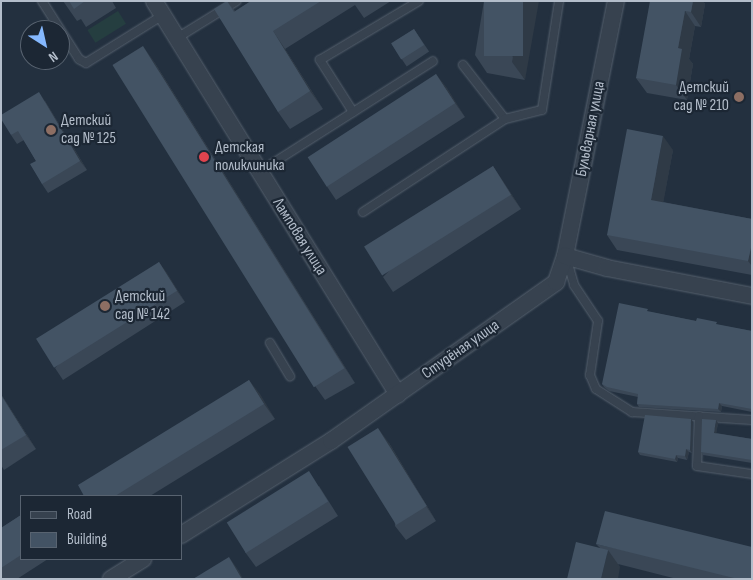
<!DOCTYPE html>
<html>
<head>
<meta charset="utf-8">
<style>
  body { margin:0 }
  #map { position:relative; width:753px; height:580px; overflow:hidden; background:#23303f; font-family:"Sofia Sans Condensed",sans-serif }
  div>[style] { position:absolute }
  .green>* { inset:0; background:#253e40; transform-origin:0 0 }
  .roads { filter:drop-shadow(0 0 1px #55606d) drop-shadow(0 0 1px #55606d) }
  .lane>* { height:8px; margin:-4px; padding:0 4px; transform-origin:4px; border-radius:4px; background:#37424f }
  .street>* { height:16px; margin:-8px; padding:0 8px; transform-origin:8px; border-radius:8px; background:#37424f }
  .wall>* { inset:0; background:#3a4756; transform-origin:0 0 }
  .shaded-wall>* { inset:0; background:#2f3a46 }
  .building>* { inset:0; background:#435364; transform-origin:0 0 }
  .dots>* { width:14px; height:14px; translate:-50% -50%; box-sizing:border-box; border:2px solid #1c2734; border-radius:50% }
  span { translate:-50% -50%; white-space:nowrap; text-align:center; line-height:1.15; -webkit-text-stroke:4.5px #1c2734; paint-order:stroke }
  .poi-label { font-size:16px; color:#b3bdca }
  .right { translate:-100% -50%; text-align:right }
  .left { translate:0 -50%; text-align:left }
  .street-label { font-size:16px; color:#b3bdca }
  .frame { position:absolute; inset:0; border:2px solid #b3bdca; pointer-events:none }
  .legend { position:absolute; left:20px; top:495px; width:162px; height:65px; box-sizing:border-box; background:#1c2734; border:1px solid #586370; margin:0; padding:6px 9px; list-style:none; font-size:15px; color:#b3bdca }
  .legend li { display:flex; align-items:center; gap:10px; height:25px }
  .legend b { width:25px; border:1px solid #586370 }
  .north { position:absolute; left:20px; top:20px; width:50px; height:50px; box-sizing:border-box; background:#1c2734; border:1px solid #586370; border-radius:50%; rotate:145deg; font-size:14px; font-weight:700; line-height:20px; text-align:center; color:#b3bdca }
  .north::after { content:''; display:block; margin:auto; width:18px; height:22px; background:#85b8fe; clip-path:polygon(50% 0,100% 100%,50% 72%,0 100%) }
</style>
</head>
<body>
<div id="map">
  <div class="green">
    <i style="left:118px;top:11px;width:15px;height:36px;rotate:58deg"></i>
  </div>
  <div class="roads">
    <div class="lane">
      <i style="left:42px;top:1px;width:69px;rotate:57.5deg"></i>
      <i style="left:79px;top:59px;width:8px;rotate:30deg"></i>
      <i style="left:86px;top:63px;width:91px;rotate:-31.9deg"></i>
      <i style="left:177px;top:38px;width:70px;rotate:-31.7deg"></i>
      <i style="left:463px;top:65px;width:68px;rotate:52.1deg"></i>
      <i style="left:353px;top:112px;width:62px;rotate:-122.4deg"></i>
      <i style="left:320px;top:60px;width:115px;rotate:-30.8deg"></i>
      <i style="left:259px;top:172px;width:206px;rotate:-32.5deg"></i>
      <i style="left:363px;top:212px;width:170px;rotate:-33.2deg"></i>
      <i style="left:505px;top:119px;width:38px;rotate:-14deg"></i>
      <i style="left:542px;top:110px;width:110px;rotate:-81.1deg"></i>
      <i style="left:567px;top:260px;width:26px;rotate:74deg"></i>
      <i style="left:574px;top:285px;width:43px;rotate:56.3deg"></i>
      <i style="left:598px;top:321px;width:55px;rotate:98.4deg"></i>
      <i style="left:590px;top:375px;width:15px;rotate:67deg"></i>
      <i style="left:596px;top:389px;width:43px;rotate:32.6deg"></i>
      <i style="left:632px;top:412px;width:120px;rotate:3.8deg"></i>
      <i style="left:270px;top:343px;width:39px;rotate:59deg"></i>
      <i style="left:699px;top:416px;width:50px;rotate:92.3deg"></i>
      <i style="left:697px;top:466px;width:56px;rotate:8.3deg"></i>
    </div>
    <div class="street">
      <i style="left:154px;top:1px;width:463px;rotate:58.2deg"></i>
      <i style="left:565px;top:256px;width:260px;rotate:-78.7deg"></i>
      <i style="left:181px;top:535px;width:177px;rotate:-32.1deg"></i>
      <i style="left:331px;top:441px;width:276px;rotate:-35.2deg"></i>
      <i style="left:556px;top:282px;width:28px;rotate:-71deg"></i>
      <i style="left:565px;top:256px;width:44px;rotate:15.9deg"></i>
      <i style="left:607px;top:268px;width:148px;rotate:10.9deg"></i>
      <i style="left:111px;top:579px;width:38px;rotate:-32deg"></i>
    </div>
  </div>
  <div class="wall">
    <i style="clip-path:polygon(63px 1px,112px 1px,116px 8px,86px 27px,81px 19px,77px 21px)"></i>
    <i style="clip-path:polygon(227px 1px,235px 11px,251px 1px,391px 1px,364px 18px,355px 5px,285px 49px,323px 109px,290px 129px,278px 112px)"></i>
    <i style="clip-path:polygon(484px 1px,525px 80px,487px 73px,475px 55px)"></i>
    <i style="clip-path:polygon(693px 1px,703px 1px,705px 4px,701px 27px,695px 26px,689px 59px,693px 64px,687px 100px,647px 93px,636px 78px)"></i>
    <i style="left:414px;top:29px;width:27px;height:27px;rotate:56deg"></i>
    <i style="clip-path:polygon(153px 60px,355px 383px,325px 400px,315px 386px)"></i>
    <i style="clip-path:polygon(436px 74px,465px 117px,336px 200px,326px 185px)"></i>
    <i style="clip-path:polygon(45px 101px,87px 170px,48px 193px,42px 184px,36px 161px,24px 140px,17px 144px,11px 135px)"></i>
    <i style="clip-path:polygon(673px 150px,663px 202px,752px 219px,752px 275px,617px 250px,607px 235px)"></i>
    <i style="clip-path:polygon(493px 166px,521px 209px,393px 292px,383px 277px)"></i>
    <i style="clip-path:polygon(159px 262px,185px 302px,63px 380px,55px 368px)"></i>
    <i style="clip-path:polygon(650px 312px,696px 321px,752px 331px,752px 412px,722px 406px,721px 412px,639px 407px,637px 404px,638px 397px,609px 391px,604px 387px,602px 384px)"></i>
    <i style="clip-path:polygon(249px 380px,275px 419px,150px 496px,84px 496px)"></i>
    <i style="clip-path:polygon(1px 394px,36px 449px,4px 470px,1px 465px)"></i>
    <i style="clip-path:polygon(693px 422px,692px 453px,689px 452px,687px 460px,678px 458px,677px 462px,640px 455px,638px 452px)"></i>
    <i style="clip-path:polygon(718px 423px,716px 433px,752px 439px,752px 463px,703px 455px,701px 452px)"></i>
    <i style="clip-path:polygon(389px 443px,436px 521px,406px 540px,395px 526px)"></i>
    <i style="clip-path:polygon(319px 486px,338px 516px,256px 567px,245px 552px)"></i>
    <i style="clip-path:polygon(21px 515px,21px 559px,48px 559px,17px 579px,1px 579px,1px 528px)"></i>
    <i style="clip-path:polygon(596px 544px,752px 579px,677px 579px,618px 564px,620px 567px,599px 547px)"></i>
  </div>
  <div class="shaded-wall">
    <i style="clip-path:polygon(523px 1px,539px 1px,525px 80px,512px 62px)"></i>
    <i style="clip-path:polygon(693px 1px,703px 1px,705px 4px,701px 27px,691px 12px)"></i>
    <i style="clip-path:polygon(685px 11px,695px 26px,689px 59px,693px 64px,687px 100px,676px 85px,678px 48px)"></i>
    <i style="clip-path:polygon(273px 31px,285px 49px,323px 109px,310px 91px)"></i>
    <i style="clip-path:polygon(143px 46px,153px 60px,355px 383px,345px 368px)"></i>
    <i style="clip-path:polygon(436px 74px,447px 88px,465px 117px,455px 103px)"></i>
    <i style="clip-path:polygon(39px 92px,45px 101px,87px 170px,80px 161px)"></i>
    <i style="clip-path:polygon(663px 136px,673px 150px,661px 215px,651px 200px)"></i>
    <i style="clip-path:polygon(493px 166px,503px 181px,521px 209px,511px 195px)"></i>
    <i style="clip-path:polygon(752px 243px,752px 266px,748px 261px)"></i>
    <i style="clip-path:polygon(159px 262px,167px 273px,185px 302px,177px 291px)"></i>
    <i style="clip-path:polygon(249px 380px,260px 394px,275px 419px,264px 404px)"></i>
    <i style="clip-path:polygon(1px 394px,36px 449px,26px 435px,1px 395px)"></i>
    <i style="clip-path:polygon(719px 403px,722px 406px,721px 412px,718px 409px)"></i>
    <i style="clip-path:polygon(691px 419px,693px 422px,692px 453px,690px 450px)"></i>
    <i style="clip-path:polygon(716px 420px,718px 423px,716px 436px,714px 433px)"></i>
    <i style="clip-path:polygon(378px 428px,389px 443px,436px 521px,426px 506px)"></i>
    <i style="clip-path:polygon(686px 449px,689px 452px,687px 460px,685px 456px)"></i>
    <i style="clip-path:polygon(676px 455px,678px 458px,677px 462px,675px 459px)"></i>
    <i style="clip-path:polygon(608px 550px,620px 567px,618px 579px,601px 579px)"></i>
    <i style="clip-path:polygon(229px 557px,239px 571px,243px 579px,242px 579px)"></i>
  </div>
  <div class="building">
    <i style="clip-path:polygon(69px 1px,85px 1px,74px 9px)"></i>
    <i style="clip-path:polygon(227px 1px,234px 12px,251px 1px,321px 1px,273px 31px,310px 91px,278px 112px,214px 9px)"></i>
    <i style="left:484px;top:1px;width:39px;height:55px"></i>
    <i style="clip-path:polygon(650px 1px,693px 1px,691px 12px,685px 11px,678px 48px,682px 49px,676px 85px,636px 78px)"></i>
    <i style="left:414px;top:29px;width:19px;height:27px;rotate:58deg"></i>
    <i style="left:143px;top:46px;width:380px;height:36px;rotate:58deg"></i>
    <i style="left:436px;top:74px;width:35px;height:153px;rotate:57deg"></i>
    <i style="clip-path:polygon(39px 92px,80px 161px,42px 184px,30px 164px,36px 161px,18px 131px,11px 135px,1px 119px,1px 115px)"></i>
    <i style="clip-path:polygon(627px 129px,663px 136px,651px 200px,752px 219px,752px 243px,748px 261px,607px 235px)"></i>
    <i style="left:493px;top:166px;width:34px;height:152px;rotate:58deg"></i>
    <i style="left:159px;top:262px;width:34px;height:145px;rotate:58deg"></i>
    <i style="clip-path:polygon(619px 303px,648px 309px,647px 311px,696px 321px,697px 318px,717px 322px,716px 324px,752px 331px,752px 409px,719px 403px,718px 409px,637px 404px,638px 394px,607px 387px,602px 384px)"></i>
    <i style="clip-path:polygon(249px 380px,264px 404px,115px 496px,84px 496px,78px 485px)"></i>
    <i style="clip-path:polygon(1px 395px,26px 435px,1px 450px)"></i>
    <i style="clip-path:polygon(645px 415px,691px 419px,690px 450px,686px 449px,685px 456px,676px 455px,675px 459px,638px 452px)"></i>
    <i style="clip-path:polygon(702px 419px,716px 420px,714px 433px,752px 439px,752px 460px,701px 452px)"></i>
    <i style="left:378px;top:428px;width:92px;height:36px;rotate:58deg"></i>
    <i style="left:309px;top:471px;width:36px;height:97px;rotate:58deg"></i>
    <i style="clip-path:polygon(605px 511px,752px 547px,752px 579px,738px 579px,596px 544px)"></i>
    <i style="clip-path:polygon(21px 515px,21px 555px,1px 568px,1px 528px)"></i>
    <i style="clip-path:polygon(576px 542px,608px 550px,601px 579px,567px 579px)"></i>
    <i style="clip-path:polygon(229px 557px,242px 579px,193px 579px)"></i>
  </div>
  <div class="dots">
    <i style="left:739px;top:97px;background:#8d6e63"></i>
    <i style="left:51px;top:130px;background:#8d6e63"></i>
    <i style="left:204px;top:157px;background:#e0444e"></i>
    <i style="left:105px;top:306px;background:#8d6e63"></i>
  </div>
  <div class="poi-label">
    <span class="right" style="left:729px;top:97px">Детский<br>сад № 210</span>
    <span class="left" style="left:61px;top:130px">Детский<br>сад № 125</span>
    <span class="left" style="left:215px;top:157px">Детская<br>поликлиника</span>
    <span class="left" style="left:115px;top:306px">Детский<br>сад № 142</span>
  </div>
  <div class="street-label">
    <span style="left:591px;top:129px;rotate:-79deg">Бульварная улица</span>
    <span style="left:299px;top:237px;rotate:58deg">Ламповая улица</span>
    <span style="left:461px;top:350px;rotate:-35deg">Студёная улица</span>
  </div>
  <div class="frame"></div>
  <ul class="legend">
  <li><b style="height:6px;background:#37424f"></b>Road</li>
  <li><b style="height:14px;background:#435364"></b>Building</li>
  </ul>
  <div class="north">N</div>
</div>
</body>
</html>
